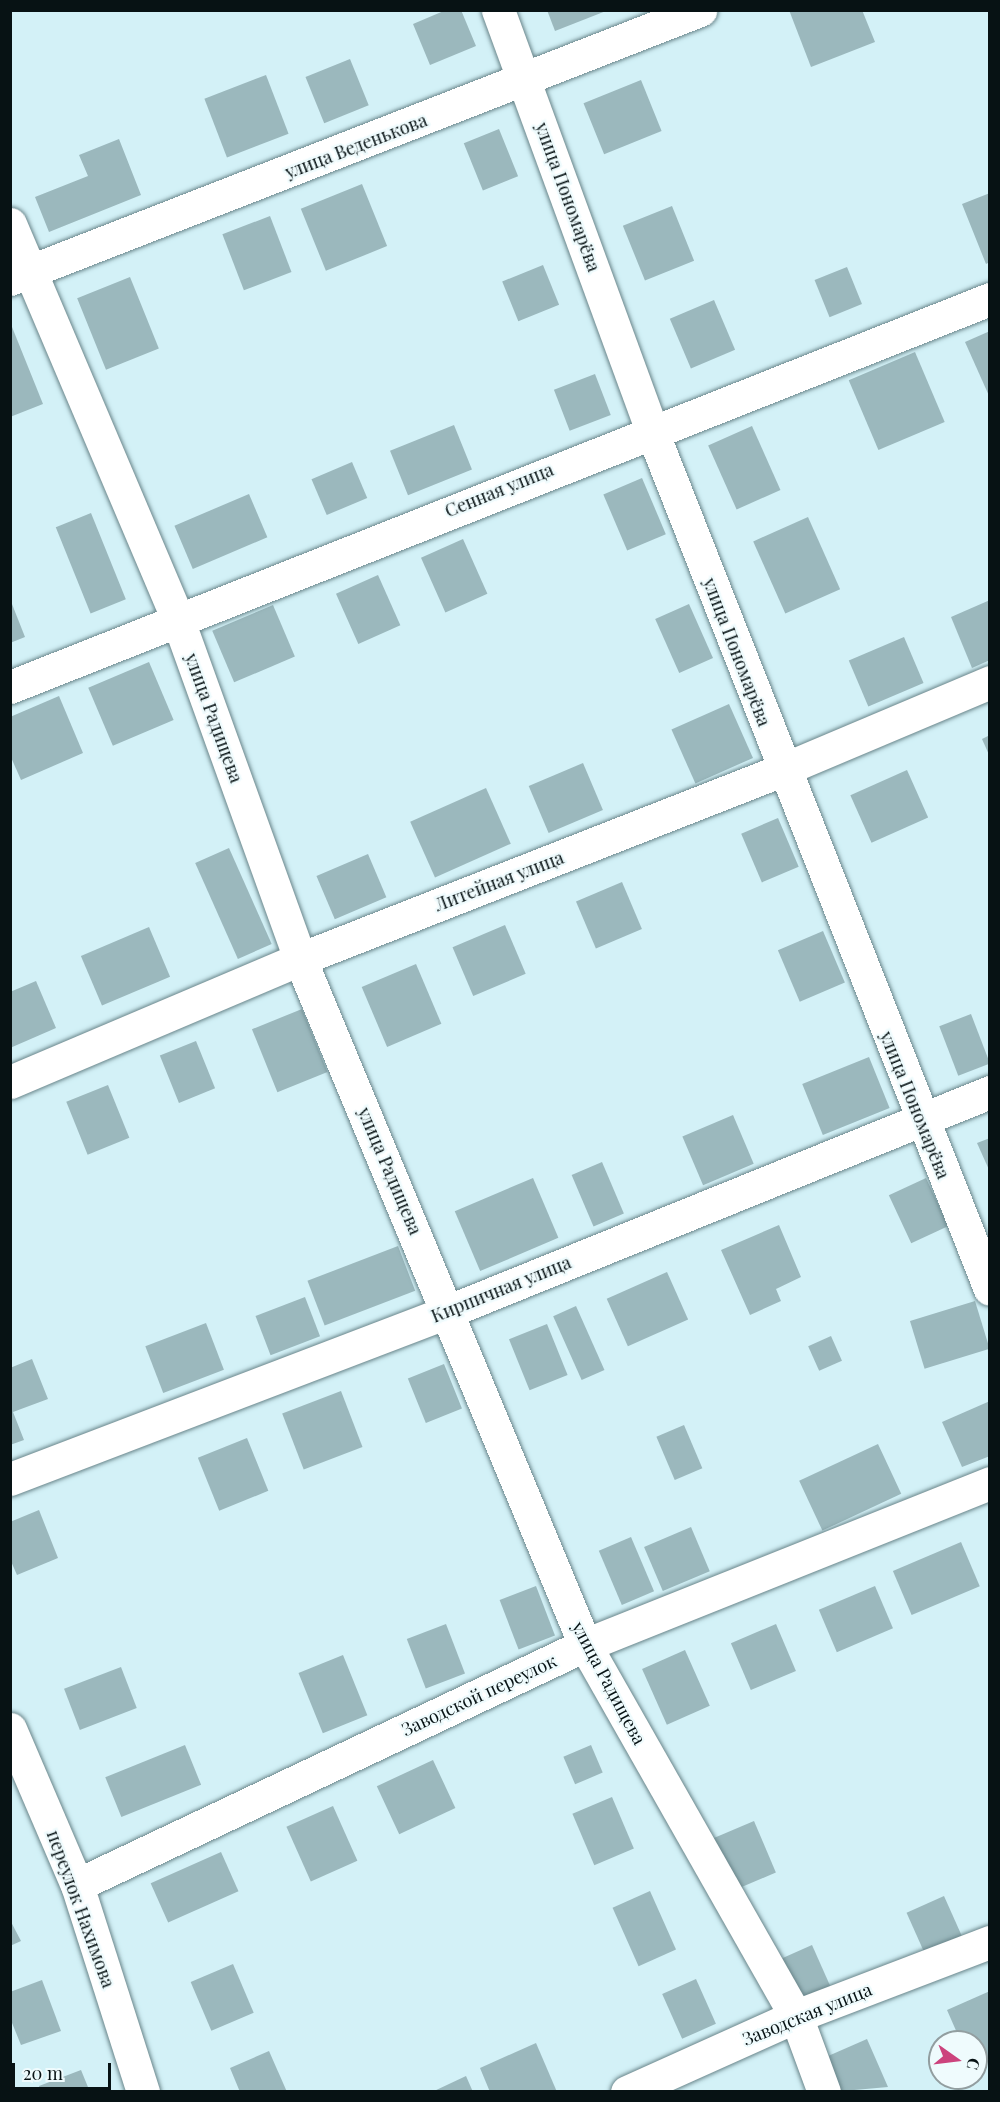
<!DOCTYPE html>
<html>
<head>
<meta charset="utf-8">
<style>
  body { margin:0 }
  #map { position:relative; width:1000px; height:2102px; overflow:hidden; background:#d3f1f7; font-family:"Playfair Display",serif }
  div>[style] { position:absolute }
  .building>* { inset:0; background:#9bb8bd; transform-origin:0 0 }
  .roads { filter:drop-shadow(0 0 2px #69858a) drop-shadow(0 0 2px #69858a) }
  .minor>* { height:33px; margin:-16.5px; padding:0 16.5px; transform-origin:16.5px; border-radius:16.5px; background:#fff }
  span { translate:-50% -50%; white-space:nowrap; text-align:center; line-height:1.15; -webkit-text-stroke:4.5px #effbfd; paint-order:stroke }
  .street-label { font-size:18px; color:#071214 }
  .frame { position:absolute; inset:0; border:12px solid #071214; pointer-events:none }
  .north { position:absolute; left:928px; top:2030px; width:60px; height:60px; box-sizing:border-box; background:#effbfd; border:2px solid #929ea0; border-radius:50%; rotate:104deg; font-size:16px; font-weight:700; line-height:24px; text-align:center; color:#071214 }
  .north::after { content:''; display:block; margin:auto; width:21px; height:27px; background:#cc437d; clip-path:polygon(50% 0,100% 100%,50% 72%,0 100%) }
  .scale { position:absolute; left:12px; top:2063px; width:99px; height:27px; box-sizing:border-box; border:3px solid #071214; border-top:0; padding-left:8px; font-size:18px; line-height:21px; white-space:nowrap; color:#071214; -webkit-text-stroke:4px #effbfd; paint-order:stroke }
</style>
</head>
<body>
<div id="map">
  <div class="building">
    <i style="clip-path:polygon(446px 10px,461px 10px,476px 46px,430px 65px,413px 24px)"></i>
    <i style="clip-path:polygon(547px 10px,606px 10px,606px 11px,555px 31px)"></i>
    <i style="clip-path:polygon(789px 10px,862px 10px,875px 42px,811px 67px)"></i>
    <i style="left:350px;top:59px;width:50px;height:48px;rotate:68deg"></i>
    <i style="left:266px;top:75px;width:63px;height:66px;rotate:69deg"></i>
    <i style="left:641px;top:80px;width:55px;height:62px;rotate:68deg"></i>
    <i style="left:499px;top:129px;width:51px;height:38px;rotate:68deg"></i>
    <i style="clip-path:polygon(119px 139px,141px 195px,49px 232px,35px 197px,88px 176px,79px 155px)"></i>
    <i style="left:362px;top:184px;width:67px;height:66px;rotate:68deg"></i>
    <i style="clip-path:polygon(990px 193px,990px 262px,986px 264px,962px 204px)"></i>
    <i style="left:672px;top:206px;width:59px;height:53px;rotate:68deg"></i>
    <i style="left:270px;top:216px;width:60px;height:51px;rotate:69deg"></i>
    <i style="left:543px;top:265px;width:43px;height:44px;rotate:68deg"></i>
    <i style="left:847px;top:267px;width:40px;height:35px;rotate:68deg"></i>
    <i style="left:130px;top:277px;width:77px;height:57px;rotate:68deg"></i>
    <i style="left:714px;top:300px;width:54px;height:48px;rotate:67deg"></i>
    <i style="clip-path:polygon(10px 322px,43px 404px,10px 417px)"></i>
    <i style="clip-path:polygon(990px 331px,990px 398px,965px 342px)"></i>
    <i style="left:915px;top:352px;width:76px;height:72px;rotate:67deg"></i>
    <i style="left:595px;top:374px;width:44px;height:44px;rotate:69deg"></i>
    <i style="left:454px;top:425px;width:48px;height:69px;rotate:68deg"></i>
    <i style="left:752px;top:426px;width:70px;height:48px;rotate:66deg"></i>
    <i style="left:352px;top:462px;width:39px;height:44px;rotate:67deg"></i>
    <i style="left:642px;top:478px;width:61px;height:42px;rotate:67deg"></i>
    <i style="left:249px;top:494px;width:47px;height:81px;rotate:67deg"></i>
    <i style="left:91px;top:513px;width:93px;height:38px;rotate:68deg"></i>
    <i style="left:808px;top:517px;width:79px;height:60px;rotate:66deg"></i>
    <i style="left:463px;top:539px;width:60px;height:46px;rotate:66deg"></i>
    <i style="left:378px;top:575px;width:55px;height:46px;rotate:66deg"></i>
    <i style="clip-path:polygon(10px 599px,25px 637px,10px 643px)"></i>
    <i style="clip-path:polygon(990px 600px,990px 660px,972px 668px,951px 617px)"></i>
    <i style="left:689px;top:604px;width:59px;height:37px;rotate:66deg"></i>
    <i style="left:273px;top:605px;width:56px;height:66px;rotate:67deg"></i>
    <i style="left:904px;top:637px;width:50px;height:60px;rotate:67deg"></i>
    <i style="left:149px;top:662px;width:63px;height:66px;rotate:67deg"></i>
    <i style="clip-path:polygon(59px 696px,83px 753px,21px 780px,10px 755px,10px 717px)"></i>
    <i style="left:729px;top:704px;width:59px;height:63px;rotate:66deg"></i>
    <i style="clip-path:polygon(990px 735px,990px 757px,982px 739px)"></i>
    <i style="left:583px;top:763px;width:51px;height:59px;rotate:67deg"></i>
    <i style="left:907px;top:770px;width:52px;height:62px;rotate:66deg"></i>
    <i style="left:486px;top:788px;width:61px;height:83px;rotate:66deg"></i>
    <i style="left:778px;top:818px;width:53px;height:40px;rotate:67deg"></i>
    <i style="left:229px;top:848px;width:105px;height:37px;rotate:66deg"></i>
    <i style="left:368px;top:854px;width:47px;height:56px;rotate:67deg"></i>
    <i style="left:622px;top:882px;width:51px;height:50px;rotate:67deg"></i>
    <i style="left:505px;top:925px;width:53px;height:57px;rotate:67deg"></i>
    <i style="left:149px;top:927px;width:54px;height:74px;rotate:67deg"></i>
    <i style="left:823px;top:931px;width:56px;height:49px;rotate:67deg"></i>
    <i style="left:416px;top:964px;width:65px;height:59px;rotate:67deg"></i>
    <i style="clip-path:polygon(36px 981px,56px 1028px,10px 1048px,10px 992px)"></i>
    <i style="left:302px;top:1009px;width:68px;height:54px;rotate:68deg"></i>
    <i style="left:971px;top:1014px;width:53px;height:34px;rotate:69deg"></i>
    <i style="left:196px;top:1041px;width:51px;height:39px;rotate:68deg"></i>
    <i style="left:869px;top:1057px;width:55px;height:72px;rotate:68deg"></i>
    <i style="left:108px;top:1085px;width:57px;height:45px;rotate:68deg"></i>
    <i style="left:733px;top:1115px;width:53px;height:55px;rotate:67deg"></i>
    <i style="clip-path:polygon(990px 1138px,990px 1172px,977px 1143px)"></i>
    <i style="left:602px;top:1162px;width:56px;height:33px;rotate:67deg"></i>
    <i style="left:533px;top:1178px;width:65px;height:85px;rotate:67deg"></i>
    <i style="left:926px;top:1178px;width:53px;height:41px;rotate:65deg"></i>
    <i style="clip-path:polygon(779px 1225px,801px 1277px,776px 1289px,781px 1301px,750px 1315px,721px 1250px)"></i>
    <i style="left:398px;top:1246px;width:48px;height:97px;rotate:69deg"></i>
    <i style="left:667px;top:1272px;width:52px;height:66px;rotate:66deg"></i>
    <i style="left:305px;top:1297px;width:42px;height:53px;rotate:69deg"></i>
    <i style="left:975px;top:1301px;width:50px;height:68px;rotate:73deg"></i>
    <i style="left:576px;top:1306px;width:70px;height:25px;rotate:66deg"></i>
    <i style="left:206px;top:1323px;width:50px;height:65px;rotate:69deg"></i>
    <i style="left:547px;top:1324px;width:55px;height:41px;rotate:68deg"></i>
    <i style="left:831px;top:1336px;width:27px;height:25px;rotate:66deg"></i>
    <i style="clip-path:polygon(32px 1359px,48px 1399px,13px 1412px,24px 1440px,10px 1445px,10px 1368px)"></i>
    <i style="left:444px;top:1364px;width:48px;height:39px;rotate:68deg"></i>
    <i style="left:341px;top:1391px;width:60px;height:63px;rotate:69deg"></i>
    <i style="clip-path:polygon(990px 1401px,990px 1456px,962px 1467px,942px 1422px)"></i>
    <i style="left:684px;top:1425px;width:47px;height:30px;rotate:67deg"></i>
    <i style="left:247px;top:1438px;width:57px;height:53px;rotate:68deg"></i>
    <i style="left:878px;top:1444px;width:55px;height:87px;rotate:65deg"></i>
    <i style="clip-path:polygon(39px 1510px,58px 1558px,17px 1575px,10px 1559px,10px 1522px)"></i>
    <i style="left:691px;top:1527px;width:48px;height:51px;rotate:67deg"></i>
    <i style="left:631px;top:1537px;width:59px;height:35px;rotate:67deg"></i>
    <i style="left:961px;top:1542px;width:48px;height:74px;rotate:67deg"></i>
    <i style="left:536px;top:1586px;width:53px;height:39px;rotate:69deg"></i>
    <i style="left:875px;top:1586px;width:46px;height:61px;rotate:67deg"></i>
    <i style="left:446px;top:1624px;width:53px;height:42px;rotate:69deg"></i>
    <i style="left:776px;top:1624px;width:51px;height:49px;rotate:67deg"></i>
    <i style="left:685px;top:1650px;width:61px;height:47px;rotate:66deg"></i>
    <i style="left:343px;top:1655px;width:65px;height:48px;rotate:68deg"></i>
    <i style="left:121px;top:1667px;width:44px;height:61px;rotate:69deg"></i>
    <i style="left:185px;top:1745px;width:43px;height:86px;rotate:68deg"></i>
    <i style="left:591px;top:1745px;width:30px;height:30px;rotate:67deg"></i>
    <i style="left:433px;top:1760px;width:53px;height:62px;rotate:65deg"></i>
    <i style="left:612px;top:1797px;width:56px;height:43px;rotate:67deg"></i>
    <i style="left:333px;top:1806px;width:60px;height:51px;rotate:66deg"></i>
    <i style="left:754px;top:1821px;width:56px;height:48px;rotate:67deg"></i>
    <i style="left:221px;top:1852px;width:43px;height:77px;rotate:66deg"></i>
    <i style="left:650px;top:1891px;width:64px;height:41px;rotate:66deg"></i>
    <i style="left:944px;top:1896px;width:45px;height:41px;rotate:66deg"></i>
    <i style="clip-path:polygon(10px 1920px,21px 1941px,10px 1946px)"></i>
    <i style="left:812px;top:1945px;width:47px;height:56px;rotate:66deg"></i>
    <i style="left:233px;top:1964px;width:53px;height:46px;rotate:67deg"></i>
    <i style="left:696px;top:1979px;width:49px;height:37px;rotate:66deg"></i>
    <i style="clip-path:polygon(42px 1980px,61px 2031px,21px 2045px,10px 2018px,10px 1992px)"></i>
    <i style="clip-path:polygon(990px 1991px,990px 2061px,976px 2067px,976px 2042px,961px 2042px,947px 2010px)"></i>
    <i style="clip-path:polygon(867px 2039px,888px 2087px,832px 2092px,819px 2060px)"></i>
    <i style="clip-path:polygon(536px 2043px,557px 2092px,490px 2092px,480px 2068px)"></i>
    <i style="clip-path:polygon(269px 2051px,287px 2092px,240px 2092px,230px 2068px)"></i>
    <i style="clip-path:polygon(81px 2070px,90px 2092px,41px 2092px,39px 2086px)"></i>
    <i style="clip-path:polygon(466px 2076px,473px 2092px,432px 2092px)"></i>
  </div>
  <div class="roads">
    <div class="minor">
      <i style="left:498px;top:10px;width:446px;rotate:69.9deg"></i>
      <i style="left:651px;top:429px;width:924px;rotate:68.49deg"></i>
      <i style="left:10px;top:224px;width:430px;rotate:67deg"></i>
      <i style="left:178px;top:620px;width:360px;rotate:70.2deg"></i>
      <i style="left:300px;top:959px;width:743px;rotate:67.44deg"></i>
      <i style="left:585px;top:1645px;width:427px;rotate:60.4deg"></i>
      <i style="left:796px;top:2016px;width:81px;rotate:69.8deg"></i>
      <i style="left:10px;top:279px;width:741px;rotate:-21.3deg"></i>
      <i style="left:10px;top:687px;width:1054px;rotate:-21.6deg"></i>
      <i style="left:10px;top:1082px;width:315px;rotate:-23deg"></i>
      <i style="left:300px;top:959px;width:518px;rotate:-21.41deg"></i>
      <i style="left:782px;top:770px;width:226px;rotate:-22.9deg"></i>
      <i style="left:10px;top:1479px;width:470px;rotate:-20.9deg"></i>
      <i style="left:449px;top:1311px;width:584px;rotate:-22.04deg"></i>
      <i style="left:10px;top:1729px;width:170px;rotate:66.8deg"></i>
      <i style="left:77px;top:1885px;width:217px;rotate:72.3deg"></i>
      <i style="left:77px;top:1885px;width:562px;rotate:-25.29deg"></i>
      <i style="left:585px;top:1645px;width:436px;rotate:-21.8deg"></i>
      <i style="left:627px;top:2092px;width:185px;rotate:-24.2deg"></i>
      <i style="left:796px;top:2016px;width:208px;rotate:-20.9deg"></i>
    </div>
  </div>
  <div class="street-label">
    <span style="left:356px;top:146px;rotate:-21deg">улица Веденькова</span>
    <span style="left:568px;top:197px;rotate:70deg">улица Пономарёва</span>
    <span style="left:499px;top:490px;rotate:-22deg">Сенная улица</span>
    <span style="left:737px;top:652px;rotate:69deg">улица Пономарёва</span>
    <span style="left:214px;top:718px;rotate:70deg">улица Радищева</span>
    <span style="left:499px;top:881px;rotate:-21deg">Литейная улица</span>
    <span style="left:915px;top:1105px;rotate:68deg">улица Пономарёва</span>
    <span style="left:390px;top:1171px;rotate:67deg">улица Радищева</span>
    <span style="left:501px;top:1289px;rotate:-22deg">Кирпичная улица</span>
    <span style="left:609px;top:1683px;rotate:62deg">улица Радищева</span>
    <span style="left:479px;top:1695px;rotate:-25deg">Заводской переулок</span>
    <span style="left:81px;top:1909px;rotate:70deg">переулок Нахимова</span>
    <span style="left:807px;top:2014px;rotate:-22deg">Заводская улица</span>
  </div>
  <div class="frame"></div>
  <div class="north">С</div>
  <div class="scale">20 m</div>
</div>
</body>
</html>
